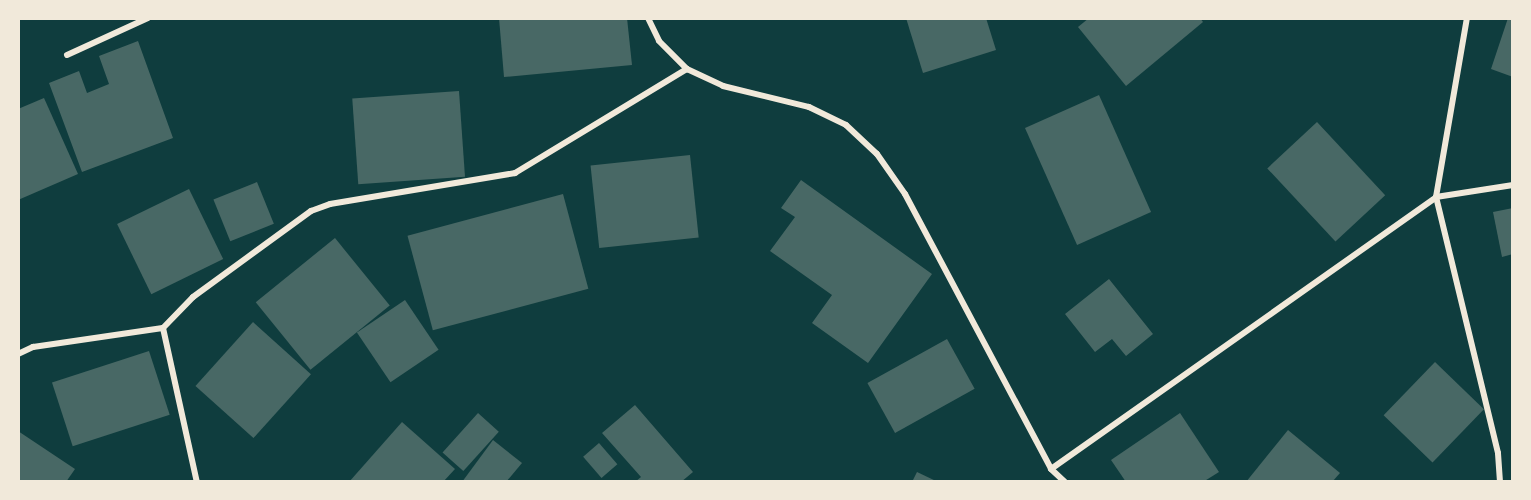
<!DOCTYPE html>
<html>
<head>
<meta charset="utf-8">
<style>
  body { margin:0 }
  #map { position:relative; width:1531px; height:500px; overflow:hidden; background:#0f3d3e; font-family:Lato,sans-serif }
  div>[style] { position:absolute }
  .building>* { inset:0; background:#486865; transform-origin:0 0 }
  .minor>* { height:6px; margin:-3px; padding:0 3px; transform-origin:3px; border-radius:3px; background:#f1e9da }
  span { translate:-50% -50%; white-space:nowrap; text-align:center; line-height:1.15; -webkit-text-stroke:4.5px #f1e9da; paint-order:stroke }
  .frame { position:absolute; inset:0; border:20px solid #f1e9da; pointer-events:none }
</style>
</head>
<body>
<div id="map">
  <div class="building">
    <i style="clip-path:polygon(499px 18px,627px 18px,632px 65px,504px 77px)"></i>
    <i style="clip-path:polygon(906px 18px,986px 18px,996px 50px,923px 73px)"></i>
    <i style="clip-path:polygon(1089px 18px,1200px 18px,1203px 22px,1126px 86px,1078px 27px)"></i>
    <i style="clip-path:polygon(1508px 18px,1513px 18px,1513px 77px,1491px 69px)"></i>
    <i style="clip-path:polygon(138px 41px,173px 138px,82px 172px,49px 83px,79px 71px,87px 93px,109px 84px,99px 56px)"></i>
    <i style="left:459px;top:91px;width:86px;height:107px;rotate:86deg"></i>
    <i style="left:1099px;top:95px;width:128px;height:81px;rotate:66deg"></i>
    <i style="clip-path:polygon(44px 98px,78px 174px,18px 200px,18px 109px)"></i>
    <i style="left:1317px;top:122px;width:100px;height:68px;rotate:47deg"></i>
    <i style="left:690px;top:155px;width:83px;height:100px;rotate:84deg"></i>
    <i style="clip-path:polygon(801px 180px,932px 274px,868px 363px,812px 323px,832px 295px,770px 251px,795px 217px,781px 208px)"></i>
    <i style="left:257px;top:182px;width:45px;height:47px;rotate:68deg"></i>
    <i style="left:189px;top:189px;width:78px;height:80px;rotate:64deg"></i>
    <i style="left:563px;top:194px;width:98px;height:161px;rotate:75deg"></i>
    <i style="clip-path:polygon(1513px 208px,1513px 254px,1502px 257px,1493px 212px)"></i>
    <i style="left:335px;top:238px;width:87px;height:102px;rotate:51deg"></i>
    <i style="clip-path:polygon(1109px 279px,1153px 334px,1126px 356px,1112px 339px,1095px 352px,1065px 314px)"></i>
    <i style="left:405px;top:300px;width:60px;height:58px;rotate:56deg"></i>
    <i style="left:253px;top:322px;width:78px;height:86px;rotate:42deg"></i>
    <i style="left:947px;top:339px;width:57px;height:91px;rotate:61deg"></i>
    <i style="left:149px;top:351px;width:67px;height:102px;rotate:72deg"></i>
    <i style="left:1435px;top:362px;width:68px;height:74px;rotate:44deg"></i>
    <i style="clip-path:polygon(635px 405px,693px 472px,681px 482px,635px 482px,641px 477px,602px 433px)"></i>
    <i style="left:478px;top:413px;width:28px;height:53px;rotate:42deg"></i>
    <i style="clip-path:polygon(1180px 413px,1219px 472px,1203px 482px,1126px 482px,1111px 460px)"></i>
    <i style="clip-path:polygon(402px 422px,455px 469px,443px 482px,349px 482px)"></i>
    <i style="clip-path:polygon(1288px 430px,1340px 473px,1332px 482px,1246px 482px)"></i>
    <i style="clip-path:polygon(18px 431px,75px 469px,66px 482px,18px 482px)"></i>
    <i style="clip-path:polygon(493px 440px,522px 463px,506px 482px,462px 482px)"></i>
    <i style="left:599px;top:443px;width:28px;height:21px;rotate:49deg"></i>
    <i style="clip-path:polygon(917px 472px,938px 482px,912px 482px)"></i>
  </div>
  <div class="minor">
    <i style="left:648px;top:18px;width:25px;rotate:64deg"></i>
    <i style="left:659px;top:41px;width:40px;rotate:45deg"></i>
    <i style="left:687px;top:69px;width:40px;rotate:25deg"></i>
    <i style="left:723px;top:86px;width:89px;rotate:13.7deg"></i>
    <i style="left:809px;top:107px;width:41px;rotate:25.9deg"></i>
    <i style="left:846px;top:125px;width:42px;rotate:43.1deg"></i>
    <i style="left:877px;top:154px;width:49px;rotate:55deg"></i>
    <i style="left:905px;top:194px;width:311px;rotate:62deg"></i>
    <i style="left:1051px;top:469px;width:19px;rotate:43deg"></i>
    <i style="left:67px;top:55px;width:89px;rotate:-24.6deg"></i>
    <i style="left:163px;top:328px;width:158px;rotate:77.6deg"></i>
    <i style="left:18px;top:354px;width:17px;rotate:-25deg"></i>
    <i style="left:33px;top:347px;width:131px;rotate:-8.3deg"></i>
    <i style="left:163px;top:328px;width:43px;rotate:-45.9deg"></i>
    <i style="left:193px;top:297px;width:146px;rotate:-36.1deg"></i>
    <i style="left:311px;top:211px;width:20px;rotate:-20deg"></i>
    <i style="left:330px;top:204px;width:188px;rotate:-9.5deg"></i>
    <i style="left:515px;top:173px;width:201px;rotate:-31.2deg"></i>
    <i style="left:1051px;top:469px;width:471px;rotate:-35.2deg"></i>
    <i style="left:1436px;top:197px;width:182px;rotate:-80.2deg"></i>
    <i style="left:1500px;top:482px;width:29px;rotate:-94deg"></i>
    <i style="left:1498px;top:453px;width:263px;rotate:-103.6deg"></i>
    <i style="left:1436px;top:197px;width:78px;rotate:-8.9deg"></i>
  </div>
  <div class="frame"></div>
</div>
</body>
</html>
